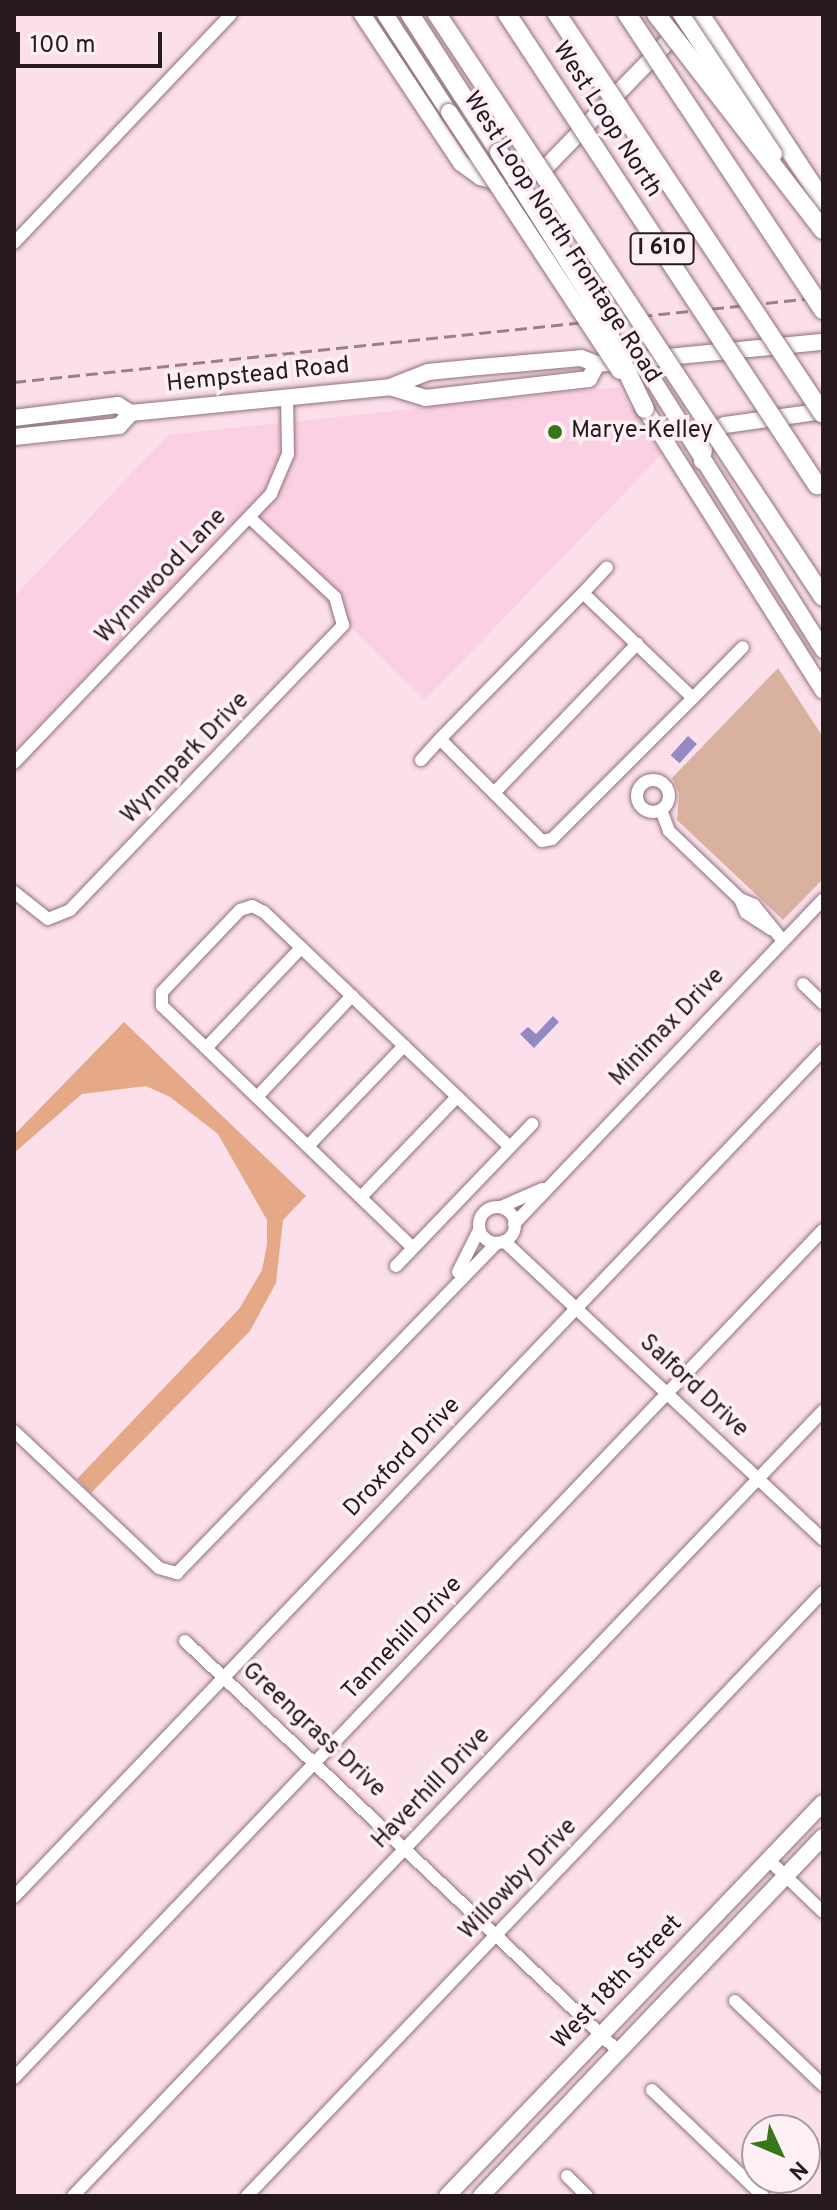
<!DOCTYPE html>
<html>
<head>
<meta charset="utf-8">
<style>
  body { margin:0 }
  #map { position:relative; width:837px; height:2210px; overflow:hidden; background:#fbdfeb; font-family:Overpass,sans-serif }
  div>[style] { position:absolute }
  .built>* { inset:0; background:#fbd0e3 }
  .green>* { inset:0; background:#d8b29f }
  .forest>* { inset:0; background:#e5a988 }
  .water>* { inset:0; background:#948ac3; transform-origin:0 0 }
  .roads { filter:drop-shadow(0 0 2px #8f707d) drop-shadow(0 0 2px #8f707d) }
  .minor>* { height:12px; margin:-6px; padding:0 6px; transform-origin:6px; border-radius:6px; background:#fff }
  .minor>.ring { margin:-6px; padding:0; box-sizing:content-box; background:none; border:12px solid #fff; border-radius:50% }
  .major>* { height:16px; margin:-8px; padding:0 8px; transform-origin:8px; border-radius:8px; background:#fff }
  .highway>* { height:18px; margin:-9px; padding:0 9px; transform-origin:9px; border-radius:9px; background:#fff }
  .rail>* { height:3px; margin-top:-1.5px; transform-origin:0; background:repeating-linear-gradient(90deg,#96828b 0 12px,transparent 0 18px) }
  .bridges { filter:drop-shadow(0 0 2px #8f707d) drop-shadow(0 0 2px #8f707d) }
  .major-bridge>* { height:16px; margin:-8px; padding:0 8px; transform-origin:8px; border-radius:8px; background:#fff }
  .highway-bridge>* { height:18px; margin:-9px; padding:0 9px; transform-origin:9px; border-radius:9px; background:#fff }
  .dots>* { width:22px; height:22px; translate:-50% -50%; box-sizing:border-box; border:4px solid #fff0f6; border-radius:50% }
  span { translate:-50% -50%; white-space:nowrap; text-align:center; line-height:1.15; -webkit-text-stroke:7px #fff0f6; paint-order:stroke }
  .shield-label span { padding:2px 6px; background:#fff0f6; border:2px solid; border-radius:6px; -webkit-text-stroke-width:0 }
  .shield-label { font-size:22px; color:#261a1f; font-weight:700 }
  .street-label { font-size:24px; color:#261a1f }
  .poi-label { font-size:24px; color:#261a1f }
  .left { translate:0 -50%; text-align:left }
  .frame { position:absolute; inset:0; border:16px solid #261a1f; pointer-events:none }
  .north { position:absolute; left:741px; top:2114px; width:80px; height:80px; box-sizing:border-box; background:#fff0f6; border:2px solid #a89aa0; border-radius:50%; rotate:134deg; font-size:22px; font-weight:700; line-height:32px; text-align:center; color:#261a1f }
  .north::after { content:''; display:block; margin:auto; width:28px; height:36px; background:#367818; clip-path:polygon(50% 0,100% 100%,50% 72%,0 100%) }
  .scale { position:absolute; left:16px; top:32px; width:146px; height:36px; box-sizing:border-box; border:4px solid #261a1f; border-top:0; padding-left:10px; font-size:24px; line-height:28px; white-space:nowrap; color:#261a1f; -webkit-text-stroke:6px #fff0f6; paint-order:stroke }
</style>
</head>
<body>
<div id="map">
  <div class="built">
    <i style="clip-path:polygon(618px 387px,662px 454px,425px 700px,239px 518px,14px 750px,14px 597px,168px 435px)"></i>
  </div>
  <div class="green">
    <i style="clip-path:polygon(778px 668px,823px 737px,823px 879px,783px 920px,677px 820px,679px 793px,672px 778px)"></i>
  </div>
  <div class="forest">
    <i style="clip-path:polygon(124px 1022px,306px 1196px,283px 1220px,276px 1283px,250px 1331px,91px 1493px,77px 1479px,239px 1309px,262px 1270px,267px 1244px,267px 1220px,218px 1134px,170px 1097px,146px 1086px,82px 1094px,14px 1153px,14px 1135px)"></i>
  </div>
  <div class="water">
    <i style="left:688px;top:736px;width:12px;height:26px;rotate:42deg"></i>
    <i style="clip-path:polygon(553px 1016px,559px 1022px,534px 1048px,520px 1034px,528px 1027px,536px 1034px)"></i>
  </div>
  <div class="roads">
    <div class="minor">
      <i style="left:14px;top:243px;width:315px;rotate:-46.5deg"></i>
      <i style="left:583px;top:593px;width:152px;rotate:43.7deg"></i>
      <i style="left:693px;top:698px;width:199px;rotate:135deg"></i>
      <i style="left:552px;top:839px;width:10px;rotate:169deg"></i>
      <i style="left:542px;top:841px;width:144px;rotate:-135deg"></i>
      <i style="left:440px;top:739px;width:204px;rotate:-45.6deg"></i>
      <i style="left:583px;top:593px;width:35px;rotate:-47deg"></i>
      <i style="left:693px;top:698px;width:71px;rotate:-45.6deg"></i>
      <i style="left:421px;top:760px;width:28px;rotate:-48deg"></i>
      <i style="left:14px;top:763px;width:372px;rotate:-46.3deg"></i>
      <i style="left:271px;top:494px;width:43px;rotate:-67deg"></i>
      <i style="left:288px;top:454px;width:57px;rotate:-91deg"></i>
      <i class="ring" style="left:637px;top:780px;width:20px;height:20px"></i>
      <i style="left:494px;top:793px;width:207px;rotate:-46.2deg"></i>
      <i style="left:661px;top:810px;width:22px;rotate:69deg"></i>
      <i style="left:669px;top:831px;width:98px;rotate:43.8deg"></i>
      <i style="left:740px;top:899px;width:15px;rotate:23deg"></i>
      <i style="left:754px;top:905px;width:46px;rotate:51.1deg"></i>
      <i style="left:14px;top:892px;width:43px;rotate:38.5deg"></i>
      <i style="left:48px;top:919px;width:24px;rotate:-22deg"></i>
      <i style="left:70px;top:910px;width:395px;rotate:-46.2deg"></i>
      <i style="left:343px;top:625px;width:29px;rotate:-106deg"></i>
      <i style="left:335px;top:597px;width:116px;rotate:-137.1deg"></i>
      <i style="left:740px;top:899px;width:15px;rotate:67deg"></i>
      <i style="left:746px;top:913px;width:30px;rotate:33deg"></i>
      <i style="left:803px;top:984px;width:28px;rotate:44deg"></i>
      <i style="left:206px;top:1048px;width:138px;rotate:-46.5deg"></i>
      <i style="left:257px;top:1097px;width:139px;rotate:-46.8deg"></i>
      <i style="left:308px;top:1146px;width:139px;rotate:-46.2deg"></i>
      <i style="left:361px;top:1197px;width:139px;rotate:-46.2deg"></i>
      <i style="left:501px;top:1207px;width:45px;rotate:-23.7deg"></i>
      <i class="ring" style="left:479px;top:1207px;width:24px;height:24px"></i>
      <i style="left:514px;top:1224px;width:448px;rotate:-46.4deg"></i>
      <i style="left:504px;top:1241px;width:437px;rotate:43.1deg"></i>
      <i style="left:413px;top:1248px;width:349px;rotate:-136deg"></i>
      <i style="left:162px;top:1006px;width:14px;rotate:-90deg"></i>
      <i style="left:162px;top:992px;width:113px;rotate:-46.4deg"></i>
      <i style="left:240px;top:910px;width:13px;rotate:-18deg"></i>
      <i style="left:252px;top:906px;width:13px;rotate:27deg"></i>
      <i style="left:264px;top:912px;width:340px;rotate:43.7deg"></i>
      <i style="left:396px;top:1266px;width:197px;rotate:-46.2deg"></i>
      <i style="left:458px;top:1272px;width:47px;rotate:-63.4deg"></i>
      <i style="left:14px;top:1431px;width:199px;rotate:43.4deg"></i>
      <i style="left:159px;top:1568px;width:19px;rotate:16deg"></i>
      <i style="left:177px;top:1573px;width:460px;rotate:-45.9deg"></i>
      <i style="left:185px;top:1641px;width:598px;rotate:43.44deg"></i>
      <i style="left:769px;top:1860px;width:75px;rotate:43.9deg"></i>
      <i style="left:14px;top:1897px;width:1171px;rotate:-46.31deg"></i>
      <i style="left:735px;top:2001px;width:122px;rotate:43.7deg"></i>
      <i style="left:14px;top:2078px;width:1172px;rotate:-46.35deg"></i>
      <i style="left:652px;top:2090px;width:153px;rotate:43.7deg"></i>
      <i style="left:567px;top:2176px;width:28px;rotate:45deg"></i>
      <i style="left:73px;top:2196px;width:1086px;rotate:-46.31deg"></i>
      <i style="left:247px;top:2196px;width:835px;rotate:-46.36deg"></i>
    </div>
    <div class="major">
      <i style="left:362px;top:14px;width:179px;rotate:56.4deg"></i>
      <i style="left:461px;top:163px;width:24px;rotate:36deg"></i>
      <i style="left:480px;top:177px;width:27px;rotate:15deg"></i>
      <i style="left:506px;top:184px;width:42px;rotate:-22.3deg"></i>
      <i style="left:545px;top:168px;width:215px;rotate:-45.8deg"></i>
      <i style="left:385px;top:14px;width:117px;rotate:56.9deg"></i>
      <i style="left:640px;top:359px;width:344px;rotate:57.8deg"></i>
      <i style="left:390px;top:387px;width:37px;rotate:17deg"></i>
      <i style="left:425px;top:398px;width:165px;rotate:-6.6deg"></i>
      <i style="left:589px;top:379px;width:17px;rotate:-62deg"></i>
      <i style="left:645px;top:409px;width:333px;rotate:57.7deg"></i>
      <i style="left:14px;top:418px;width:105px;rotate:-7.1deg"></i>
      <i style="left:118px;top:405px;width:15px;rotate:32deg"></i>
      <i style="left:131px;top:413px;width:260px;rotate:-5.7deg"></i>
      <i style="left:390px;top:387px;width:41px;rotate:-21.5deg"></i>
      <i style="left:428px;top:372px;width:51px;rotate:-5.6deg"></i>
      <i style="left:479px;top:367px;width:102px;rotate:-5deg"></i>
      <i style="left:581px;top:358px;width:17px;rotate:21deg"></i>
      <i style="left:597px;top:364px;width:227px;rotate:-5.6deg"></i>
      <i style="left:14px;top:437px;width:106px;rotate:-6deg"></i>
      <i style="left:119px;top:426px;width:18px;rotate:-47deg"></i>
      <i style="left:702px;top:461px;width:27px;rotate:-80deg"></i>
      <i style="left:707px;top:434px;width:20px;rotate:-27deg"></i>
      <i style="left:725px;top:425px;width:99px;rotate:-8.1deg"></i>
      <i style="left:447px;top:2196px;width:544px;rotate:-46.27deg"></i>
      <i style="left:481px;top:2196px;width:496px;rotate:-46.4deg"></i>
    </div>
    <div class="highway">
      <i style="left:410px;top:14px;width:164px;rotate:57.2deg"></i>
      <i style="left:700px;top:14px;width:224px;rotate:56.7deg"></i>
    </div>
  </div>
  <div class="rail">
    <i style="left:14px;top:382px;width:813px;rotate:-6deg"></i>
  </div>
  <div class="bridges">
    <div class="major-bridge">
      <i style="left:681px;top:14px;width:168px;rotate:56.4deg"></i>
      <i style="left:449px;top:112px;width:310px;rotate:56.6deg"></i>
    </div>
    <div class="highway-bridge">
      <i style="left:437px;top:14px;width:699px;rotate:56.49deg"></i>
      <i style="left:507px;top:14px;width:564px;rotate:56.65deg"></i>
      <i style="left:557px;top:14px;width:480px;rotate:56.4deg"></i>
      <i style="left:627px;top:14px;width:355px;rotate:56.5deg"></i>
      <i style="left:656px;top:14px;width:273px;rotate:52.3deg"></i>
      <i style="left:499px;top:152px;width:172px;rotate:57.6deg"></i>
      <i style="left:591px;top:297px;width:124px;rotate:64.3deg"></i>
    </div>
  </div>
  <div class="dots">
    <i style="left:555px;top:432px;background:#367818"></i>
  </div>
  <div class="shield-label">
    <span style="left:662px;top:249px">I 610</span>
  </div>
  <div class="street-label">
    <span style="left:606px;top:120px;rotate:57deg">West Loop North</span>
    <span style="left:561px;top:238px;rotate:57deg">West Loop North Frontage Road</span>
    <span style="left:258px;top:376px;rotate:-6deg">Hempstead Road</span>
    <span style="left:162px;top:577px;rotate:-46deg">Wynnwood Lane</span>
    <span style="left:186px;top:759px;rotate:-46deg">Wynnpark Drive</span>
    <span style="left:668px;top:1028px;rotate:-46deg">Minimax Drive</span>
    <span style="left:693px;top:1387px;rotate:43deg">Salford Drive</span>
    <span style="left:403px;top:1458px;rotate:-46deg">Droxford Drive</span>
    <span style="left:403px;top:1639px;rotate:-46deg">Tannehill Drive</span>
    <span style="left:313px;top:1731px;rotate:43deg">Greengrass Drive</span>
    <span style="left:432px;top:1789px;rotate:-46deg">Haverhill Drive</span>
    <span style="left:519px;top:1880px;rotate:-46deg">Willowby Drive</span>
    <span style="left:618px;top:1983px;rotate:-46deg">West 18th Street</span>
  </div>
  <div class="poi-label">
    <span class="left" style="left:571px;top:432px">Marye-Kelley</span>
  </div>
  <div class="frame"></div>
  <div class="north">N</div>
  <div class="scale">100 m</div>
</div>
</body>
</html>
